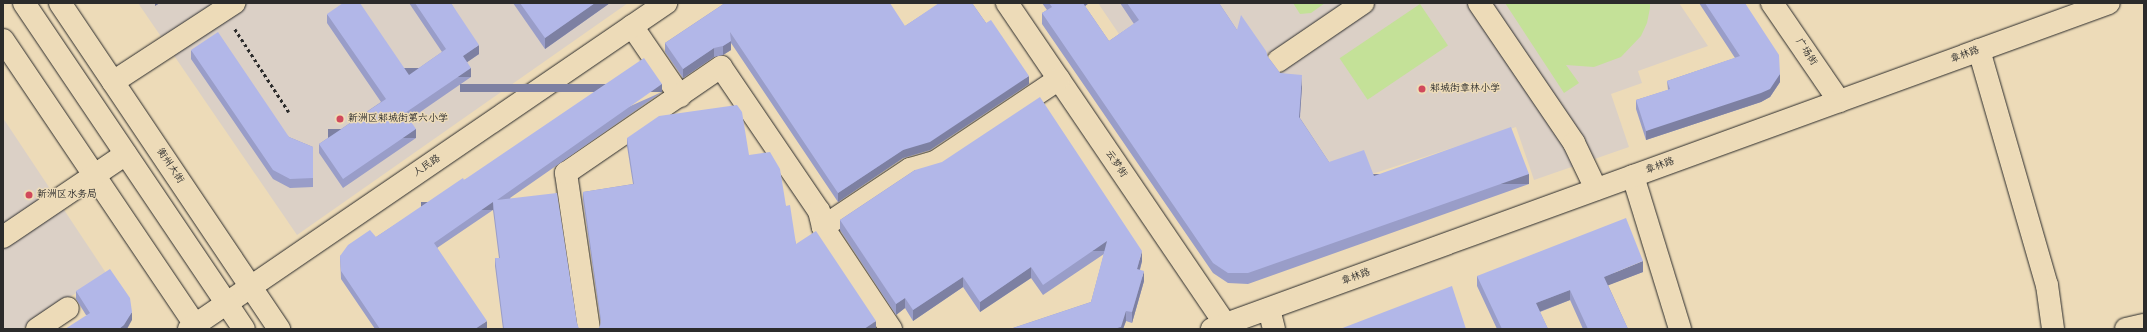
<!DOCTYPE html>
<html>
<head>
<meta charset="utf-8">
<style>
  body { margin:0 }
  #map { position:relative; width:2147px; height:332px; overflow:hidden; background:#eddbb8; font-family:Pangolin,"LXGW WenKai TC",sans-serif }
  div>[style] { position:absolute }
  .built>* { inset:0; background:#dbd0c6 }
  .green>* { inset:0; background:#c4e198; transform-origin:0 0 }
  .path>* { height:2.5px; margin-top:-1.25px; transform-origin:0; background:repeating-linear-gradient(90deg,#2b2b2b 0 3px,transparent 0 6px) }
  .roads { filter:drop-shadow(0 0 1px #2b2b2b) drop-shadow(0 0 1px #2b2b2b) }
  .minor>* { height:22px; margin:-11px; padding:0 11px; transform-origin:11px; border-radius:11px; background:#eddbb8 }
  .major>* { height:22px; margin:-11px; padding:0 11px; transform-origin:11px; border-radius:11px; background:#eddbb8 }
  .wall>* { inset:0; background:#999dc8 }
  .shaded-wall>* { inset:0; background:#7d80a2; transform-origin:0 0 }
  .building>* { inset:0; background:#b2b7e8 }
  .dots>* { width:11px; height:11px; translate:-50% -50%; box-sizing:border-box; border:2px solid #eddbb8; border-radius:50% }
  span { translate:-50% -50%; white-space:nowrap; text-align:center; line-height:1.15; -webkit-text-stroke:3px #eddbb8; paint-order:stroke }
  .street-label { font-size:10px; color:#2b2b2b }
  .poi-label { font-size:10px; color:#2b2b2b }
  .left { translate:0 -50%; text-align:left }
  .frame { position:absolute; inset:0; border:4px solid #2b2b2b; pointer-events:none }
</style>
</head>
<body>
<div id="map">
  <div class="built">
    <i style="clip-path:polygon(138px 3px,628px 3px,297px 235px)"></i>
    <i style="clip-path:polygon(1098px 3px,1679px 3px,1708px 46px,1638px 71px,1642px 83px,1611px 94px,1629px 147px,1534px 180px,1516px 127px,1372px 174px,1282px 184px,1121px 37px)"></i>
    <i style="clip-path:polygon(3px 118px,106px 273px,22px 329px,3px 329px)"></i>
  </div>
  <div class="green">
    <i style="clip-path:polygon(1293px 3px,1325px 3px,1311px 13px,1300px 14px)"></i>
    <i style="clip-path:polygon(1505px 3px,1650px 3px,1650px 8px,1647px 23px,1641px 36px,1621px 57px,1594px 67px,1566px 65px,1579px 83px,1564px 93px)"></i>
    <i style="left:1420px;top:4px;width:50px;height:97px;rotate:56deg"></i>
  </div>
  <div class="path">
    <i style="left:235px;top:29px;width:99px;rotate:57deg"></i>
  </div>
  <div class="roads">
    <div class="minor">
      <i style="left:1007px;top:3px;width:388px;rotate:55.8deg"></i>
      <i style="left:1479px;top:3px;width:169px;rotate:55.8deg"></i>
      <i style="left:1574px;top:143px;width:51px;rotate:64.4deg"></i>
      <i style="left:1772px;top:3px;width:119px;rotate:55.6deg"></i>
      <i style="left:632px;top:26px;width:85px;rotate:55.6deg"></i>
      <i style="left:3px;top:40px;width:349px;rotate:56deg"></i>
      <i style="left:1979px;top:50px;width:245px;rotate:73.9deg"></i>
      <i style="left:2047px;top:285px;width:44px;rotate:82.2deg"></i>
      <i style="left:1278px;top:61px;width:103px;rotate:-34.3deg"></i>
      <i style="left:113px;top:82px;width:145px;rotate:-33.1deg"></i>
      <i style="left:1633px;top:176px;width:160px;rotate:72.9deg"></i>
      <i style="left:3px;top:237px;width:148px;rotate:-34deg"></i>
      <i style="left:1269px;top:309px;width:21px;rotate:76deg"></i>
      <i style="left:37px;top:329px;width:37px;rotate:-34deg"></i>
      <i style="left:189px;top:329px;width:578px;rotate:-34.35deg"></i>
      <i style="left:589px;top:329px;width:158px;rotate:-98.4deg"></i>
      <i style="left:566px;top:173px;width:188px;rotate:-34.4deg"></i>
      <i style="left:721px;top:67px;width:174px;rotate:55.8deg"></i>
      <i style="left:819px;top:211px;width:16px;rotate:76deg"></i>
      <i style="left:891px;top:329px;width:123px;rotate:-123.7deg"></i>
      <i style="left:823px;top:227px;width:105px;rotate:-33.7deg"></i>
      <i style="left:910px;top:169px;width:26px;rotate:-16deg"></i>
      <i style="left:935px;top:162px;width:149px;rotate:-33.8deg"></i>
      <i style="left:1212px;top:329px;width:954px;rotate:-19.97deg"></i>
      <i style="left:2126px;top:329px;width:18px;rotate:-13deg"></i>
    </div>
    <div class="major">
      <i style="left:24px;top:3px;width:393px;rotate:56deg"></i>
      <i style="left:60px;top:3px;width:393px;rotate:56.1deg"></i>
    </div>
  </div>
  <div class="wall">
    <i style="clip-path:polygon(409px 3px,451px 3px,479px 54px,467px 62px,471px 77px,410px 119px,416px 138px,343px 188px,319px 153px,319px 144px,381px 102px,327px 23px,327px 14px,409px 75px,442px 52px)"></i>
    <i style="clip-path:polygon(513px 3px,610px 3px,545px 49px)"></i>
    <i style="clip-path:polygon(725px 3px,905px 26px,939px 4px,938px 3px,972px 3px,1029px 84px,930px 150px,903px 158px,838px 202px,731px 43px,731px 50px,723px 55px,714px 57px,683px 78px,665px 52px,665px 43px)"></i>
    <i style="clip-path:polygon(1042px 3px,1089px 3px,1085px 6px,1109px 41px,1134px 24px,1120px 3px,1219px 3px,1237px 30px,1268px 57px,1280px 73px,1302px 86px,1300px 118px,1329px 162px,1374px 176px,1529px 184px,1248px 284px,1228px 283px,1213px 273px,1042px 24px,1042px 13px,1047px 10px)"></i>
    <i style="clip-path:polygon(1699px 3px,1745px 3px,1780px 82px,1770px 97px,1761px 102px,1646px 140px,1636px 109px,1636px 100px,1668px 90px,1667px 81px,1735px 58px)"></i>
    <i style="clip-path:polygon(191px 50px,289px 137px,313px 147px,313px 187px,290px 188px,273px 179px,191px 59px)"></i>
    <i style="clip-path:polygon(662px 92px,510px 198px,579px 329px,503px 329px,495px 266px,495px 258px,499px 258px,493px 210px,437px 248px,487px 329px,375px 329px,341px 279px,340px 256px,376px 237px,464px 180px)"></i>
    <i style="clip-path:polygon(627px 138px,749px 155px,786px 206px,796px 244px,876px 329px,600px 326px,601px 324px,583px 200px,583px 192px,633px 184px,627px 146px)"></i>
    <i style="clip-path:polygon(915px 170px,1142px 261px,1140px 270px,1144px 281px,1132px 323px,1126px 321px,1123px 329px,1010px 329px,1091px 302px,1104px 254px,1043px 295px,1031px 278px,980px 312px,963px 287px,913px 321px,905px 308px,896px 315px,840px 230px,840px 220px)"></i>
    <i style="clip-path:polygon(1643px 272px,1608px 285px,1628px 329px,1583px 329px,1570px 300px,1540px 312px,1548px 329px,1497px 329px,1477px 286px,1477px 276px)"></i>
    <i style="clip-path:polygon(76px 291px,132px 320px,86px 315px,76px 299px)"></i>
  </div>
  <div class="shaded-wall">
    <i style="clip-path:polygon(155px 3px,160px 3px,155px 6px)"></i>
    <i style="clip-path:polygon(595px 3px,610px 3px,545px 49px,545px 38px)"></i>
    <i style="clip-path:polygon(1081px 3px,1089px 3px,1081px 9px)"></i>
    <i style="clip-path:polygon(731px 41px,731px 50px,723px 55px,723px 46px)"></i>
    <i style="clip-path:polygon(479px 45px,479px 54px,463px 65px,463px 56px)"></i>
    <i style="clip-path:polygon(714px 48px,714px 57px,683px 78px,683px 69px)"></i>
    <i style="left:471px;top:68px;width:9px;height:80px;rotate:90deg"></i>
    <i style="clip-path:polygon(1780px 74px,1780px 82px,1770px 97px,1761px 102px,1646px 140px,1646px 131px)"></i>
    <i style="clip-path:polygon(1302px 75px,1302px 86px,1299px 127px,1299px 117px)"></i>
    <i style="clip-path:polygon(1029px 76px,1029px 84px,930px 150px,903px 158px,838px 202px,838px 193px,903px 150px)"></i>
    <i style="left:662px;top:84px;width:8px;height:202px;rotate:90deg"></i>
    <i style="left:416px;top:129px;width:9px;height:88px;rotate:90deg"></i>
    <i style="left:1529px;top:174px;width:10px;height:298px;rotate:90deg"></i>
    <i style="left:493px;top:202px;width:8px;height:72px;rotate:90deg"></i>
    <i style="left:1107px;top:241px;width:10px;height:78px;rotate:90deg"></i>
    <i style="clip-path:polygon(1142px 251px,1142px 261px,1137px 279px,1137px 269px)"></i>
    <i style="clip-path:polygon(1643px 261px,1643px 272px,1604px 287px,1604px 277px)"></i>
    <i style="clip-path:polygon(1031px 267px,1031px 278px,980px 312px,980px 302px)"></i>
    <i style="clip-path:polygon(1144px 271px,1144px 281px,1132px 323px,1132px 312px)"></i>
    <i style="clip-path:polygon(963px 277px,963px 287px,913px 321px,913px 310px)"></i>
    <i style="clip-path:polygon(1570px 290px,1570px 300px,1536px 313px,1536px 303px)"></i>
    <i style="clip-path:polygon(905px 298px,905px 308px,896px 315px,896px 304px)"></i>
    <i style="clip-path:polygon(1126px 311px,1126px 321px,1123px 329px,1114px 329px)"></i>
    <i style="clip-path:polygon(132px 312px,132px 320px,127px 329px,119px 329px)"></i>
    <i style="clip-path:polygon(487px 321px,487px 329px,475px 329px)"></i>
    <i style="clip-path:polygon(876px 321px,876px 329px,864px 329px)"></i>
  </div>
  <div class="building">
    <i style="clip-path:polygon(343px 3px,360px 3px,409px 75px,446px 49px,415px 3px,451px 3px,479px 45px,463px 56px,471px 68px,405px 113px,416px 129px,343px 179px,319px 144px,386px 99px,327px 14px)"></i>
    <i style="clip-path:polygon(520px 3px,595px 3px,545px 38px)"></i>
    <i style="clip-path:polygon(725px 3px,890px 3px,905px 26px,939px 3px,972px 3px,986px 23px,991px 20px,1029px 76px,930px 142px,903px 150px,838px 193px,730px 32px,731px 41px,723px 46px,714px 48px,683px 69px,665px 43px)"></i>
    <i style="clip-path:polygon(1049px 3px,1083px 3px,1109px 41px,1139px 20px,1127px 3px,1219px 3px,1237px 30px,1241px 15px,1266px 51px,1268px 57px,1280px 73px,1302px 75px,1299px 117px,1329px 162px,1364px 150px,1374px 176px,1511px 127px,1529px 174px,1248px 273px,1228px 273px,1213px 263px,1042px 13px,1052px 7px)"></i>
    <i style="clip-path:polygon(1705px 3px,1745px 3px,1779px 55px,1780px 74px,1770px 89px,1761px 93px,1646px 131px,1636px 100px,1670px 89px,1667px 81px,1740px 56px)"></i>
    <i style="clip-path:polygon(218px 32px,289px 137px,313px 147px,313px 178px,290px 179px,273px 170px,191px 50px)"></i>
    <i style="clip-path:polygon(644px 58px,662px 84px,497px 200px,557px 193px,577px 323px,579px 329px,504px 329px,495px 258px,500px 258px,493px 202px,434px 243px,487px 321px,475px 329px,380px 329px,341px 271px,340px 256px,348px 245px,370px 230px,376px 237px,463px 178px,464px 180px)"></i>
    <i style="clip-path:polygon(1040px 97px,1142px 251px,1137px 269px,1144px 271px,1132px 312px,1126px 311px,1121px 327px,1114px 329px,1010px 329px,1091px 302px,1107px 241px,1043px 285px,1031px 267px,980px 302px,963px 277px,913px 310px,905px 298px,896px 304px,840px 220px,915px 170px,942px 162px)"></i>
    <i style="clip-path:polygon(737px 105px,742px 112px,749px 155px,770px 152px,780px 169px,786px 206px,790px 205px,796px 244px,816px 231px,876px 321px,864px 329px,598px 329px,600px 326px,601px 320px,583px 192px,634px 184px,627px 138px,659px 116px)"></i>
    <i style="clip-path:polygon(1626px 218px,1643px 261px,1604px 277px,1628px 329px,1588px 329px,1570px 290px,1536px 303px,1548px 329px,1502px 329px,1477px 276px)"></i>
    <i style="clip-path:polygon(110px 269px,130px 298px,132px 312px,124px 325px,119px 329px,65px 329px,90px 313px,76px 291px)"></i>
    <i style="clip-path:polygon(1452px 286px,1466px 329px,1340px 329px)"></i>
  </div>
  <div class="dots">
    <i style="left:1422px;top:89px;background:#d1495b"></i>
    <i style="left:340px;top:119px;background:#d1495b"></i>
    <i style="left:29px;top:195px;background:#d1495b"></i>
  </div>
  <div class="street-label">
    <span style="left:1806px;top:52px;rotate:56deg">广场街</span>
    <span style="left:1965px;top:55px;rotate:-20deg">章林路</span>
    <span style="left:1116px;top:164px;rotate:56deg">云梦街</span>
    <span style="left:170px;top:166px;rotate:56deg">衡州大街</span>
    <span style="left:427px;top:166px;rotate:-34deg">人民路</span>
    <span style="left:1660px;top:166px;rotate:-20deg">章林路</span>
    <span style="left:1356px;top:277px;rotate:-20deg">章林路</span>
  </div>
  <div class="poi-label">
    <span class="left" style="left:1430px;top:89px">邾城街章林小学</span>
    <span class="left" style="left:348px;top:119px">新洲区邾城街第六小学</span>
    <span class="left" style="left:37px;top:195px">新洲区水务局</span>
  </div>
  <div class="frame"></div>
</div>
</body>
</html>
